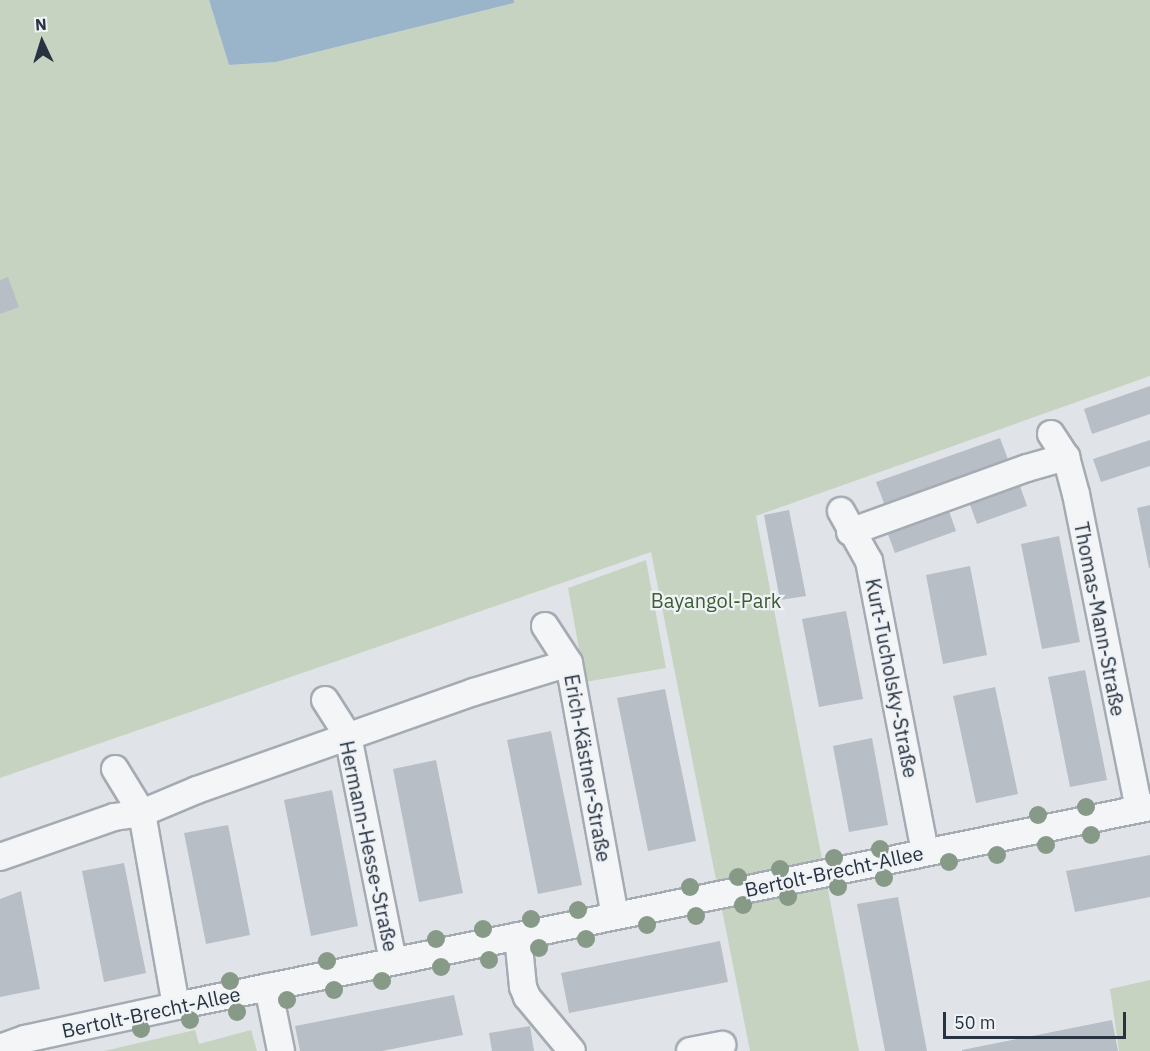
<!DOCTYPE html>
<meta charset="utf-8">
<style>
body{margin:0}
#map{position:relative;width:1150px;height:1051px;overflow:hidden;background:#e0e4e9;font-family:"IBM Plex Sans",sans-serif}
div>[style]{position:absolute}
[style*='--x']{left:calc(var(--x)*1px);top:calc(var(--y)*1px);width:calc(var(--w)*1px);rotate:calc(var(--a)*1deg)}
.green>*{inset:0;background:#c7d3c1}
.water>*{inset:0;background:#9ab4c9}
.building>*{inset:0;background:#b7bec6}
.roads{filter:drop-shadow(2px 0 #a5abb3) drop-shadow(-2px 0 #a5abb3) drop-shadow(0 2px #a5abb3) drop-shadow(0 -2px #a5abb3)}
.minor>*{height:26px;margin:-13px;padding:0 13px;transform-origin:13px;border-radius:13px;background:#f3f5f7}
.trees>*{width:18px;height:18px;margin:-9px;border-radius:50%;background:#879987}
span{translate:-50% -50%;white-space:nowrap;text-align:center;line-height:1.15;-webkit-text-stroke:4.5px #eff3f6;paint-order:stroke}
.park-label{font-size:20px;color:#3f5c36}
.street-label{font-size:20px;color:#283341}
.north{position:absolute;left:12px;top:12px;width:60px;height:60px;-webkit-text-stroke:4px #eff3f6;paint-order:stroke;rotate:356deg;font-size:16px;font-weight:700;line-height:24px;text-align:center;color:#283341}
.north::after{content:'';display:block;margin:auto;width:21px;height:27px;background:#283341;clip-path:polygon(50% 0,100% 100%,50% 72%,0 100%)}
.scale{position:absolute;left:943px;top:1012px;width:183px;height:27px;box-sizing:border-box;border:3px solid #283341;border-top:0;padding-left:8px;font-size:18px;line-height:21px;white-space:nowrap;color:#283341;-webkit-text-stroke:4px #eff3f6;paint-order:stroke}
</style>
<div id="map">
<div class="green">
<div style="clip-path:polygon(0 0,209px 0,229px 65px,276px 62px,514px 3px,514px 0,1150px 0,1150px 376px,756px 516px,859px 1051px,750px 1051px,651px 552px,0 778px)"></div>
<div style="clip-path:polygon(646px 560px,666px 668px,585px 682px,568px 588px)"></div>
<div style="clip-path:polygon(1150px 980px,1150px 1051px,1119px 1051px,1110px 989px)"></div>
<div style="clip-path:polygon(195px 1030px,199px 1044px,251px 1030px,257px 1051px,104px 1051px)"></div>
</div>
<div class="water">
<div style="clip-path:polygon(209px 0,514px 0,514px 3px,276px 62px,229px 65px)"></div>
</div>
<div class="building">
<div style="clip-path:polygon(8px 277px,19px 307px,0 314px,0 280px)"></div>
<div style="clip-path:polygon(1150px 386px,1150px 414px,1092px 434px,1084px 409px)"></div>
<div style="clip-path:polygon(1000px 438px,1009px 462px,885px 506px,876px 482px)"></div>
<div style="clip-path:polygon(1150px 440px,1150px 466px,1101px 482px,1093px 459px)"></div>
<div style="clip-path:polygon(1019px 483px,1027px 506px,977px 524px,969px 502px)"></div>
<div style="clip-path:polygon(1150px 505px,1150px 568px,1149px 568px,1137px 508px)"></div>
<div style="clip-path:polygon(948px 508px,956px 531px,895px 553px,886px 529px)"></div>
<div style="clip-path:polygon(789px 510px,806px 596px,780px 600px,764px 515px)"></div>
<div style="clip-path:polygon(1059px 536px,1080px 642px,1042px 649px,1021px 544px)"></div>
<div style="clip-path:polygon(970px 566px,987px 655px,943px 664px,926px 575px)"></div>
<div style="clip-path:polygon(846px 611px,863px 699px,819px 707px,802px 619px)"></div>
<div style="clip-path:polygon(1085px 670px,1107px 780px,1070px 787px,1048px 677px)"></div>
<div style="clip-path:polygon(995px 687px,1018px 794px,976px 803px,953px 696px)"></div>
<div style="clip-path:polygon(665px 689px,696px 841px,648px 851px,617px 698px)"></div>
<div style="clip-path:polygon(551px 731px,582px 885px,538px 894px,507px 740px)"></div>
<div style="clip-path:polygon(872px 738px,888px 825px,849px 832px,833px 746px)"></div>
<div style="clip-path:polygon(436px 760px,463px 893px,419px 902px,393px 769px)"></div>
<div style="clip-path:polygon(332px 790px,358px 926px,311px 936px,284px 800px)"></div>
<div style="clip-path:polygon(228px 825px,250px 935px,206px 944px,184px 833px)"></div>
<div style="clip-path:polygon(1150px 855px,1150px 897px,1075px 912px,1066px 871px)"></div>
<div style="clip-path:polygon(124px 863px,146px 973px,104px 982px,82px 871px)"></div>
<div style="clip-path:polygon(21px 891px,40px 989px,0 997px,0 899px)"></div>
<div style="clip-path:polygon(898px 897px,927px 1051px,885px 1051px,857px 904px)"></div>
<div style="clip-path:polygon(720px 941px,728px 982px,569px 1013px,561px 973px)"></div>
<div style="clip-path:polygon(454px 995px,463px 1035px,382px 1051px,300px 1051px,295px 1026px)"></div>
<div style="clip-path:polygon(1112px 1020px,1118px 1051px,962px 1051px,962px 1050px)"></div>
<div style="clip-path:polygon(530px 1026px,534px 1051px,492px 1051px,489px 1033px)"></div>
</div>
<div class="roads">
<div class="minor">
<div style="--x:1051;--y:434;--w:27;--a:57"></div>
<div style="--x:1066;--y:457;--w:38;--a:75"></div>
<div style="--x:1076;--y:494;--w:321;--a:78.7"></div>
<div style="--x:841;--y:511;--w:57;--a:60.8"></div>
<div style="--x:869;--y:561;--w:296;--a:79.1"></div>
<div style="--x:850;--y:532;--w:188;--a:-19.9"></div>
<div style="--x:1027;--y:468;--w:41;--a:-15.8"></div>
<div style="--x:545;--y:626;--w:44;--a:57"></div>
<div style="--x:569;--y:663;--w:257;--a:79.7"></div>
<div style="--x:325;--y:700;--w:43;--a:57.4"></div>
<div style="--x:348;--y:736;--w:229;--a:78.7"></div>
<div style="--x:115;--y:769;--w:52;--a:58.5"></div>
<div style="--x:142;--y:813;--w:196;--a:80"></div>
<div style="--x:0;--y:857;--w:121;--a:-19.3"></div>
<div style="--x:114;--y:817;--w:28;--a:-8"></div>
<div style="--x:142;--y:813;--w:60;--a:-22.7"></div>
<div style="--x:197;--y:790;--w:294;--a:-19.5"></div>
<div style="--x:474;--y:692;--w:99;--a:-17"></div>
<div style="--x:518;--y:936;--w:51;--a:84.4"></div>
<div style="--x:523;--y:987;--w:11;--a:68"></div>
<div style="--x:527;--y:997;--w:70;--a:50.2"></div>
<div style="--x:268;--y:987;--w:65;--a:78.5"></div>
<div style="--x:0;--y:1048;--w:27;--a:-20"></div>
<div style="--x:25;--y:1039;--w:155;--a:-12.3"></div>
<div style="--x:176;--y:1006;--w:994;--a:-11.55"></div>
<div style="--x:690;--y:1051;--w:33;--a:-11"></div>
</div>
</div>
<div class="trees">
<div style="left:1086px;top:807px"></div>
<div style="left:1038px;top:815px"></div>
<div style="left:1091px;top:835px"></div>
<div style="left:1046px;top:845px"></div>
<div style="left:880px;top:849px"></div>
<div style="left:997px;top:855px"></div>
<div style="left:834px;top:858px"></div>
<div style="left:949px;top:862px"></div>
<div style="left:780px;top:869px"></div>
<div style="left:738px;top:877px"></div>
<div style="left:884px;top:878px"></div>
<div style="left:690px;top:887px"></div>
<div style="left:838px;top:887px"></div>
<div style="left:788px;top:897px"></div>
<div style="left:743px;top:905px"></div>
<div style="left:578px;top:910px"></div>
<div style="left:696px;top:916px"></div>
<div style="left:531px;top:919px"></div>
<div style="left:647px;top:925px"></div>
<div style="left:483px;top:929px"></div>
<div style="left:436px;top:939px"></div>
<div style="left:586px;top:939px"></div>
<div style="left:539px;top:948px"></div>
<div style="left:489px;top:960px"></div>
<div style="left:327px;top:961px"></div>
<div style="left:441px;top:967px"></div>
<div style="left:230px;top:981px"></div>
<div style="left:382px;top:981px"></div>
<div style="left:334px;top:990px"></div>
<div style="left:287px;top:1000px"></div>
<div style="left:237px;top:1012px"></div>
<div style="left:190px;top:1020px"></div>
<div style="left:141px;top:1029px"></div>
</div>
<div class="park-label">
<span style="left:716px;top:600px">Bayangol-Park</span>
</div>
<div class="street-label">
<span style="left:1100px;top:619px;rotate:79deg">Thomas-Mann-Straße</span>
<span style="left:892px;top:678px;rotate:79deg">Kurt-Tucholsky-Straße</span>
<span style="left:588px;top:768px;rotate:80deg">Erich-Kästner-Straße</span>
<span style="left:369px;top:846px;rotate:78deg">Hermann-Hesse-Straße</span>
<span style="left:834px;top:871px;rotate:-12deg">Bertolt-Brecht-Allee</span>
<span style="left:151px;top:1012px;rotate:-12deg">Bertolt-Brecht-Allee</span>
</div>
<div class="north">N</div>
<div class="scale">50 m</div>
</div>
